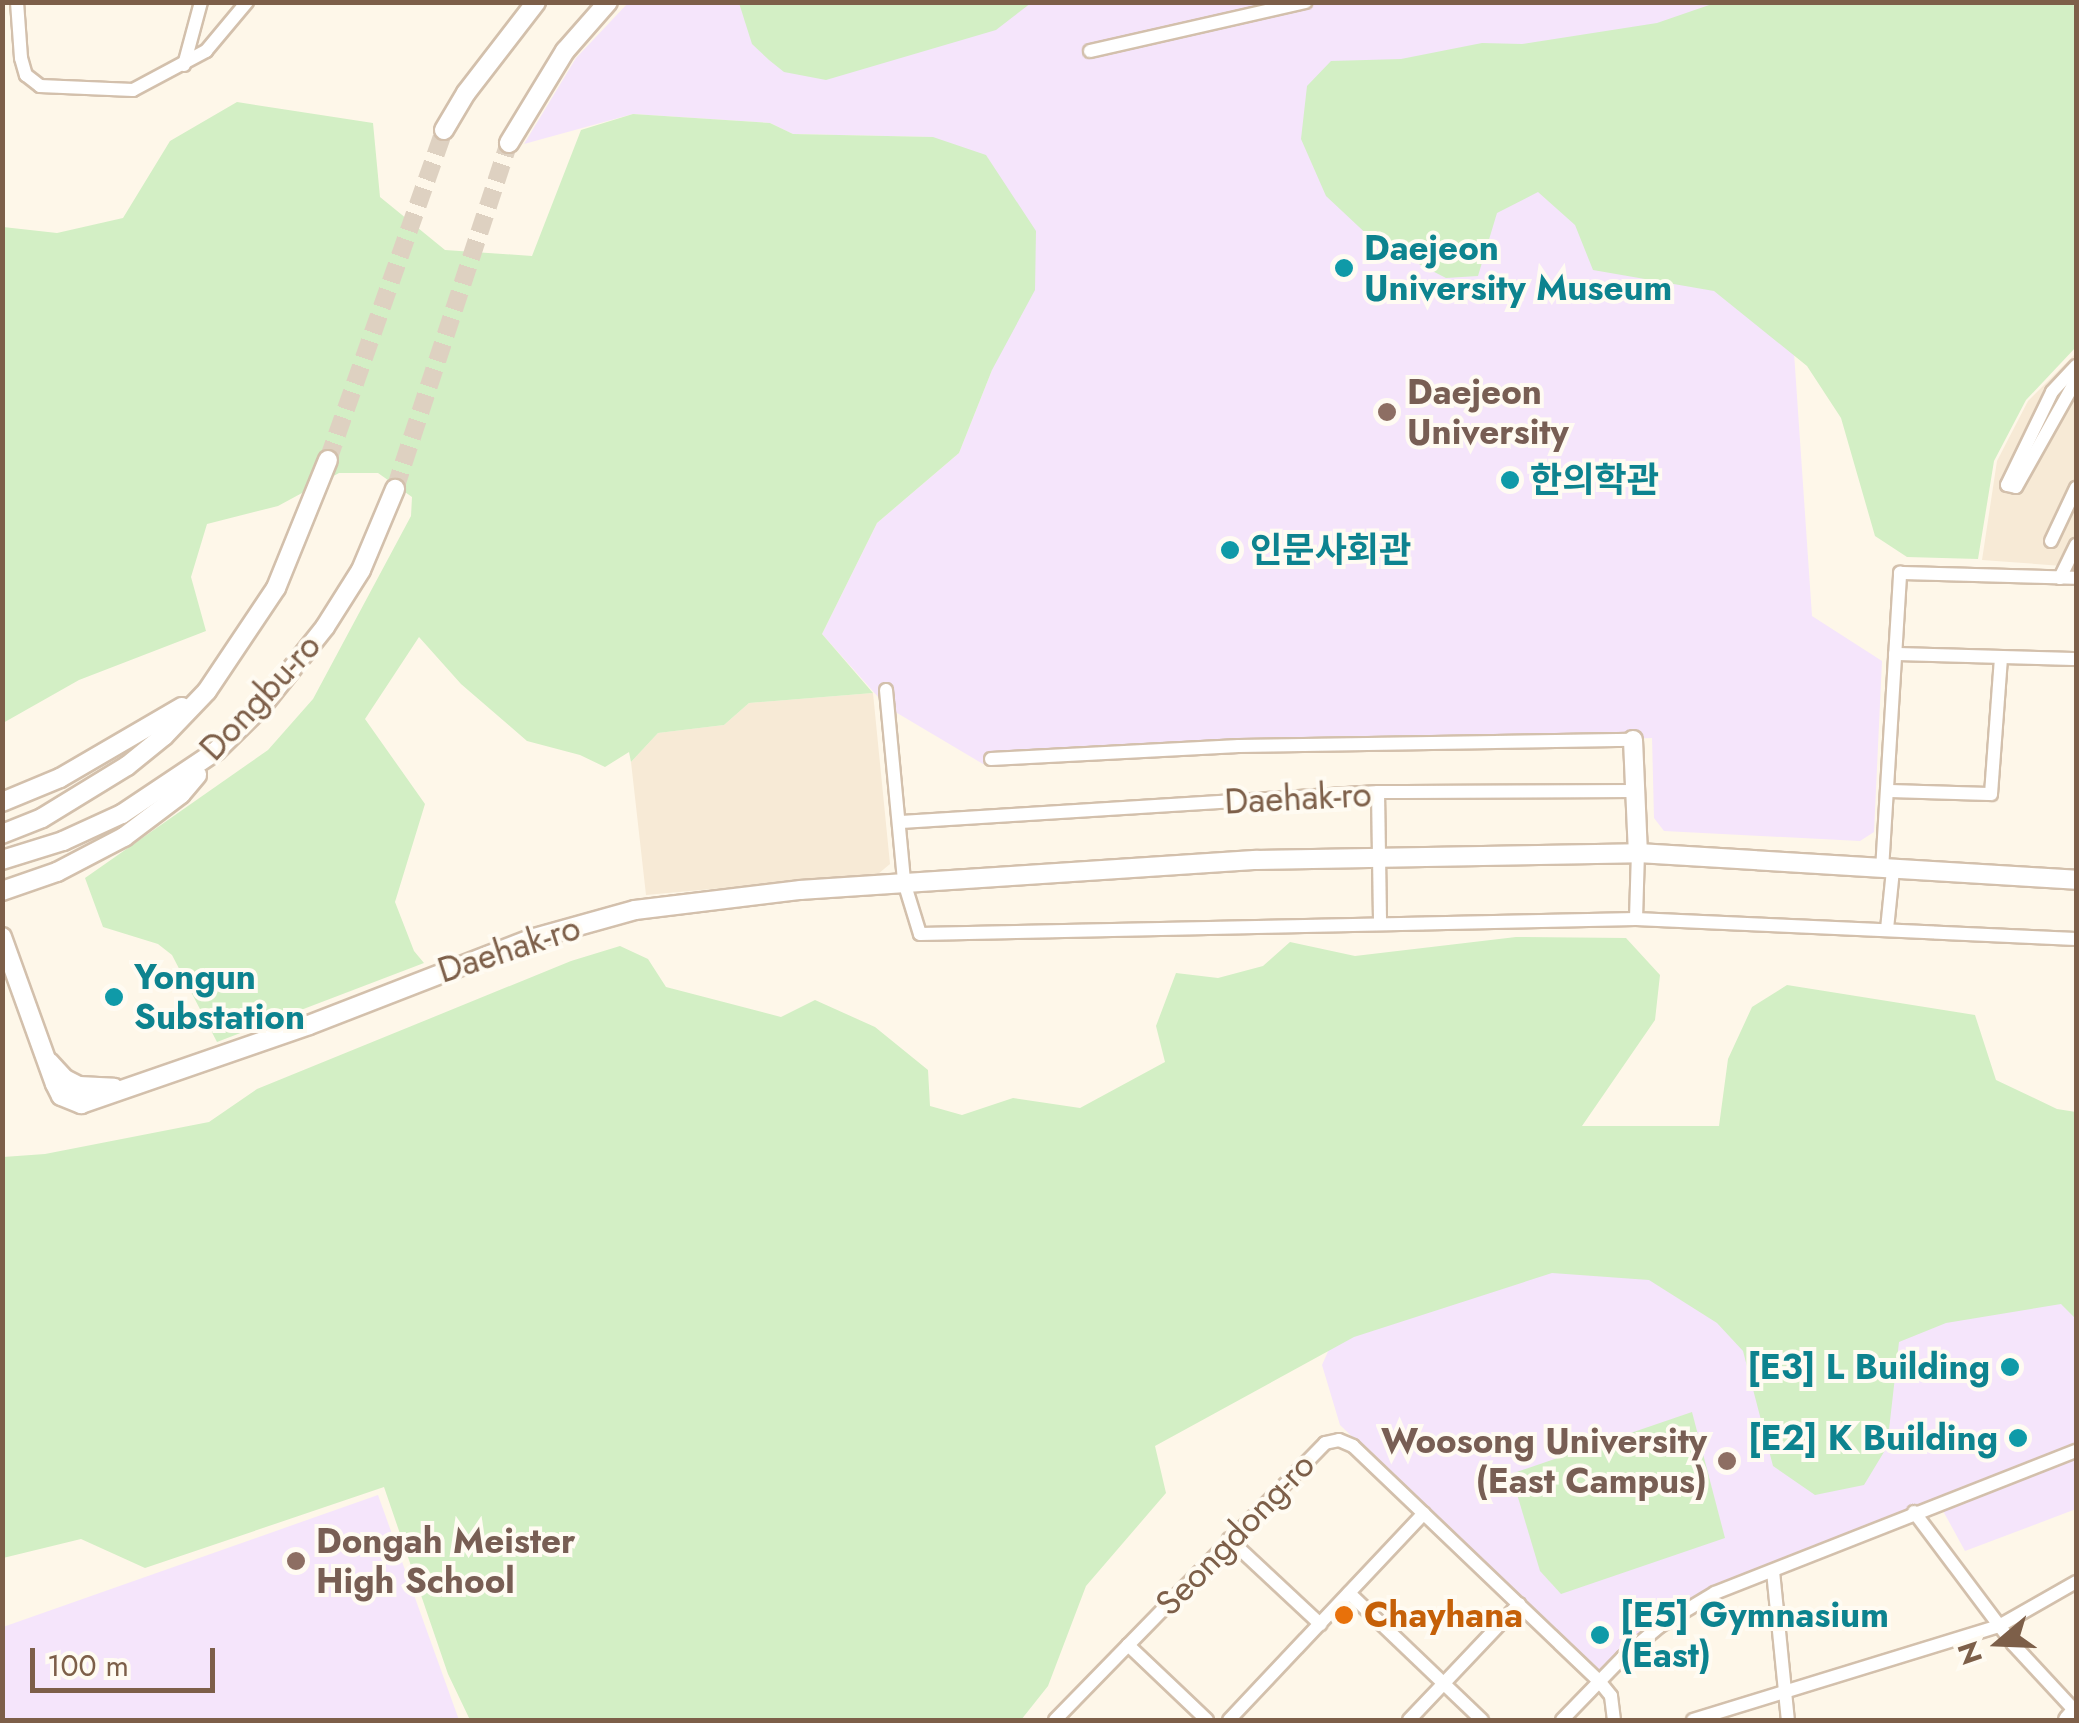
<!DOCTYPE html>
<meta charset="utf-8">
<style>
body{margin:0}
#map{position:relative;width:2079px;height:1723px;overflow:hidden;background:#fef7e9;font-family:Jost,"Noto Sans KR",sans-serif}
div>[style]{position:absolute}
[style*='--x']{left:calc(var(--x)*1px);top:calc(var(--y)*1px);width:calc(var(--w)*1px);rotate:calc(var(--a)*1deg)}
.residential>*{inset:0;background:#f7ead6}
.education>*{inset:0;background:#f5e5fb}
.green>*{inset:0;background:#d3efc5}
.secondary-tunnel>*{height:18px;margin-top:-9px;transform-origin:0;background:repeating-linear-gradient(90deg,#ded1c1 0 18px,transparent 0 27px)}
.roads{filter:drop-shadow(2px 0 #d3c0ac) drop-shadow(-2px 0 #d3c0ac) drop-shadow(0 2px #d3c0ac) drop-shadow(0 -2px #d3c0ac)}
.street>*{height:12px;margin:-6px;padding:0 6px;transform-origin:6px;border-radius:6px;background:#fff}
.secondary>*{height:18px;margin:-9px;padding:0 9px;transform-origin:9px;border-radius:9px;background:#fff}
.dots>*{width:28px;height:28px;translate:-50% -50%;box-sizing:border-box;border:5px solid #fffbf2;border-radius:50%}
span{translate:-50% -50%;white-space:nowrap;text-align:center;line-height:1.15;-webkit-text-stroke:8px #fffbf2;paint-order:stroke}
.culture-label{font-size:35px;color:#0d838f;font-weight:700}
.left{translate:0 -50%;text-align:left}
.right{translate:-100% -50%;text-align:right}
.education-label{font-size:35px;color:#785e54;font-weight:700}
.street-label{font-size:35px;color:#7d5f49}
.food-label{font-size:35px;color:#c56008;font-weight:700}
.frame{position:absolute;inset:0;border:5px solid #7d5f49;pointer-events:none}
.north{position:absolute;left:1949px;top:1593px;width:100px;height:100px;-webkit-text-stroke:8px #fffbf2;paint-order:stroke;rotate:251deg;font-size:28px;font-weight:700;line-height:40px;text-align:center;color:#7d5f49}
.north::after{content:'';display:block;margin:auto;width:35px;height:45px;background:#7d5f49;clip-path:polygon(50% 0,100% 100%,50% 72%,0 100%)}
.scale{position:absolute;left:30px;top:1648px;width:185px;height:45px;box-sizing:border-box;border:5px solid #7d5f49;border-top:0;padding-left:12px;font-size:30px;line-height:35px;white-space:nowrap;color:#7d5f49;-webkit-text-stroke:8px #fffbf2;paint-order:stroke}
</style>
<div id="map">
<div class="residential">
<div style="clip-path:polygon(2076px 353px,2076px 567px,1982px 560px,1997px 461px,2028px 401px)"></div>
<div style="clip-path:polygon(873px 693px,890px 864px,878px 874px,646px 895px,631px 762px,658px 733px,724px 725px,749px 703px)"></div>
</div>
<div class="education">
<div style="clip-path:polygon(628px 3px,1894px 3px,1779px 133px,1812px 616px,1882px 661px,1874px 832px,1860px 841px,1664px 831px,1654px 818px,1652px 738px,983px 764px,887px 707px,822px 634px,877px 523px,959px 453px,992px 370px,933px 137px,793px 134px,770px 123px,633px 114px,524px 144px,576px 58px)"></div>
<div style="clip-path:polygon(1540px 1266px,2076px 1303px,2076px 1509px,1965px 1551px,1936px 1498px,1713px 1587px,1598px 1674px,1340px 1425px,1322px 1365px,1338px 1329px)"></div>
<div style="clip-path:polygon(378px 1495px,459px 1720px,3px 1720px,3px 1627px)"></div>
</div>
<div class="green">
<div style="clip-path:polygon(739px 3px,739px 2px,1031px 3px,996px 30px,826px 80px,784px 72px,769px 60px,752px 44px)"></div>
<div style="clip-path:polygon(1715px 3px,2069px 2px,2076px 7px,2076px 347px,2026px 400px,1994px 461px,1978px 559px,1907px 557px,1875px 536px,1841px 418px,1807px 366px,1714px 291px,1593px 270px,1575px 225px,1538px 192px,1497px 213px,1478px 276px,1446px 278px,1374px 241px,1326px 196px,1301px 139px,1307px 86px,1331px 61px,1401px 59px,1482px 43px,1522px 44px,1657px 23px)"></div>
<div style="clip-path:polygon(237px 102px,373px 123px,380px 197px,445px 250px,532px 256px,581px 130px,633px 114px,770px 123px,793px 134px,933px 137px,986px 155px,1036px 231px,1035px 290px,992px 370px,959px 453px,877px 523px,822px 634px,873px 693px,749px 703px,724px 725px,658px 733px,631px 762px,629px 752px,605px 767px,580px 755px,527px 741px,461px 684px,419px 637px,365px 719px,425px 804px,395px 902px,414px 951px,424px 963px,217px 1042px,172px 955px,158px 944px,103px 927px,85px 878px,268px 750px,313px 699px,411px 516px,412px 497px,378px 473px,339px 473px,278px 506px,207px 524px,191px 577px,206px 631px,79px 680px,3px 723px,3px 227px,57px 233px,123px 218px,170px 141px)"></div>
<div style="clip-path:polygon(1516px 937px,1626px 938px,1660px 975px,1655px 1020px,1582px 1126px,1719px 1126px,1728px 1059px,1752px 1007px,1787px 985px,1975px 1015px,1996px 1080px,2057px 1109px,2076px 1112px,2076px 1319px,2061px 1304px,1946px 1323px,1899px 1342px,1887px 1447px,1864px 1485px,1815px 1495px,1773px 1466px,1743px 1351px,1717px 1323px,1649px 1280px,1552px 1273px,1354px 1337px,1155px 1446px,1166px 1493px,1086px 1586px,1048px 1686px,1021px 1720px,470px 1720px,448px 1674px,384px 1487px,145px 1568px,81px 1539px,3px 1558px,3px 1157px,45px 1154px,209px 1122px,257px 1089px,571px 961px,620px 946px,648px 959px,666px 987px,781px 1017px,815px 1000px,875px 1027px,928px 1070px,930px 1106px,962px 1115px,1013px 1098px,1080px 1108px,1165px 1062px,1156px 1026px,1176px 973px,1218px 978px,1263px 966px,1290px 942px,1355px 956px)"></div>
<div style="clip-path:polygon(1692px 1412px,1725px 1538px,1561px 1594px,1540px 1571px,1511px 1474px)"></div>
</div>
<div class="secondary-tunnel">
<div style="--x:328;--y:460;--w:350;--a:-70.6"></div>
<div style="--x:395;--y:489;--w:364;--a:-71.8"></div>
</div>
<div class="roads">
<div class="street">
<div style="--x:17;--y:2;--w:56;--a:85.9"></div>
<div style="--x:21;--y:58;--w:18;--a:74"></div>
<div style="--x:26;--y:75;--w:18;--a:38"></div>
<div style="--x:40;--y:86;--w:93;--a:2.5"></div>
<div style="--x:133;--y:90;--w:83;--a:-28.1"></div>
<div style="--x:206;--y:51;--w:64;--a:-50.1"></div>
<div style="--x:1090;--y:51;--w:221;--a:-12.8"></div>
<div style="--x:184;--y:65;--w:65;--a:-74.9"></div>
<div style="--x:2076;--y:366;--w:35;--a:133"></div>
<div style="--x:2052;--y:392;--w:103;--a:115.8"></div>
<div style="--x:2007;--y:485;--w:9;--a:13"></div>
<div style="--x:2016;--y:487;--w:123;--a:-60.7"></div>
<div style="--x:2051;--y:541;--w:59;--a:-64.7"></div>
<div style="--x:2060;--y:578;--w:37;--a:-64"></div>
<div style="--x:1895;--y:654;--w:181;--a:1.6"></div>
<div style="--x:886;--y:690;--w:193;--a:84.6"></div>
<div style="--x:904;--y:882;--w:54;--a:72.9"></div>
<div style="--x:920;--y:934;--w:716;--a:-1.2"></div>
<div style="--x:1636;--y:919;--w:440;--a:2.6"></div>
<div style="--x:991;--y:759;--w:248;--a:-3"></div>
<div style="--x:1239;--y:746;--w:394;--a:-0.9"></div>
<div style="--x:1888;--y:791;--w:103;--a:1.7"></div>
<div style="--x:1991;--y:794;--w:136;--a:-85.8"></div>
<div style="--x:1378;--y:792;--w:131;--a:89.1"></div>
<div style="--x:901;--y:822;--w:478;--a:-3.6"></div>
<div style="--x:1378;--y:792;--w:257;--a:-0.2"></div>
<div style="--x:1882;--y:870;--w:298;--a:-86.5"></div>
<div style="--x:1900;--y:573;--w:176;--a:1.6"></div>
<div style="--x:1636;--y:919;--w:66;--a:-88.3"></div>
<div style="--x:1887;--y:929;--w:59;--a:-84.2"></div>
<div style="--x:1914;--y:1512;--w:165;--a:53.1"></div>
<div style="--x:2013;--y:1644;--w:93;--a:47.2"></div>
<div style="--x:1229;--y:1539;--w:125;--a:43"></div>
<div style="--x:1773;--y:1571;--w:150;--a:84.3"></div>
<div style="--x:1349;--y:1593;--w:184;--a:43.7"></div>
<div style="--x:1128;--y:1645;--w:109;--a:43.5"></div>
<div style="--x:1055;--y:1720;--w:387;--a:-45.7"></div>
<div style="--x:1325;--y:1443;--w:14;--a:-12"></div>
<div style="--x:1339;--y:1440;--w:15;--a:23"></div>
<div style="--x:1353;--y:1446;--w:340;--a:43.7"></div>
<div style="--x:1599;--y:1681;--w:19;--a:51"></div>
<div style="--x:1611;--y:1696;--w:24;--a:83"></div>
<div style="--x:1229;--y:1720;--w:284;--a:-46.7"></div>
<div style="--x:1409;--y:1720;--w:160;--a:-46.5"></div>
<div style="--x:1562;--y:1720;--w:88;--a:-45.9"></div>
<div style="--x:1623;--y:1657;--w:48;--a:-40"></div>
<div style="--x:1660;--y:1626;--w:64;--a:-31"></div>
<div style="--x:1715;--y:1593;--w:388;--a:-21.5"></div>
<div style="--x:1693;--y:1720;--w:320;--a:-17.1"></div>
<div style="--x:1999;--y:1626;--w:89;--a:-29.7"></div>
</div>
<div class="secondary">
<div style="--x:444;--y:130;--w:43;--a:-59.3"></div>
<div style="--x:466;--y:93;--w:115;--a:-52.4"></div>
<div style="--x:509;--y:143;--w:108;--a:-58.7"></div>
<div style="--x:565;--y:51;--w:65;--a:-48.7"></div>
<div style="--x:1633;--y:740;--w:113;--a:87.5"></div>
<div style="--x:2;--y:802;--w:63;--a:-22.5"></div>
<div style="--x:60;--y:778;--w:141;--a:-30.2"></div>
<div style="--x:2;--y:834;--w:43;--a:-21.8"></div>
<div style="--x:42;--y:818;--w:100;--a:-31.5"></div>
<div style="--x:127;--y:766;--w:48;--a:-39"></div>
<div style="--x:164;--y:736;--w:62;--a:-46.3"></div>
<div style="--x:207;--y:691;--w:124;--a:-56.2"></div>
<div style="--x:276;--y:588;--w:138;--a:-67.9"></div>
<div style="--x:2;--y:860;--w:64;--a:-17.3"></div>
<div style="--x:63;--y:841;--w:65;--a:-24.6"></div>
<div style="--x:122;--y:814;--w:113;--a:-33.8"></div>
<div style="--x:216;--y:751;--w:66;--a:-44.4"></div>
<div style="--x:263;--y:705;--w:100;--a:-51.5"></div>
<div style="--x:325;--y:627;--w:67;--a:-57.7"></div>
<div style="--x:361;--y:570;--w:88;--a:-67.2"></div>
<div style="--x:2;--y:891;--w:58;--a:-19.1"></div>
<div style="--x:57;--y:872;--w:76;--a:-27.6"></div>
<div style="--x:124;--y:837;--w:71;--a:-37"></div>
<div style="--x:181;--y:794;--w:25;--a:-50"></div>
<div style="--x:2;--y:937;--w:156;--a:70.2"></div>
<div style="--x:55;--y:1084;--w:13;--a:63"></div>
<div style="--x:61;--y:1096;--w:22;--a:22"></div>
<div style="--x:81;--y:1104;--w:241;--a:-19.1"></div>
<div style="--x:309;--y:1025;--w:238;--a:-21.2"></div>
<div style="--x:531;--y:939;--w:108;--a:-15.6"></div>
<div style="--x:635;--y:910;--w:167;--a:-6.9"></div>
<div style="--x:801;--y:890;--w:456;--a:-3.8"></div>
<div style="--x:1256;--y:860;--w:382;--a:-1"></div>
<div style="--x:1638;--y:853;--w:439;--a:3.5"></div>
<div style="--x:49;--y:1062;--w:23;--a:47"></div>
<div style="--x:65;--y:1079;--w:16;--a:27"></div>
<div style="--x:79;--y:1086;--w:35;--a:3"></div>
<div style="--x:2068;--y:1720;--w:12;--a:-48"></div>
</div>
</div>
<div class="dots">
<div style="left:1344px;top:268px;background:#0f9aa8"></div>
<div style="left:1387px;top:412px;background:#8d6e63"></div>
<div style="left:1510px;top:480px;background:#0f9aa8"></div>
<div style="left:1230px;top:550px;background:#0f9aa8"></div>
<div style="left:114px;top:997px;background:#0f9aa8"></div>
<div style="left:2010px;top:1367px;background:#0f9aa8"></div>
<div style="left:2018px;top:1438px;background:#0f9aa8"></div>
<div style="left:1727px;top:1461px;background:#8d6e63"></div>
<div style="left:296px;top:1561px;background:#8d6e63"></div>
<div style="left:1344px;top:1615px;background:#e8710a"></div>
<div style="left:1600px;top:1635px;background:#0f9aa8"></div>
</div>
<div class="culture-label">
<span class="left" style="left:1364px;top:268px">Daejeon<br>University Museum</span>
<span class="left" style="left:1530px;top:480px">한의학관</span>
<span class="left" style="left:1250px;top:550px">인문사회관</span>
<span class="left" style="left:134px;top:997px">Yongun<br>Substation</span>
<span class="right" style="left:1990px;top:1367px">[E3] L Building</span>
<span class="right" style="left:1998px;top:1438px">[E2] K Building</span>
<span class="left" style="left:1620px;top:1635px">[E5] Gymnasium<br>(East)</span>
</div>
<div class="education-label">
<span class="left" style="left:1407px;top:412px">Daejeon<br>University</span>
<span class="right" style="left:1707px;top:1461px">Woosong University<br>(East Campus)</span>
<span class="left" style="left:316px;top:1561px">Dongah Meister<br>High School</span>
</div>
<div class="street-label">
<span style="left:260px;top:697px;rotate:-47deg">Dongbu-ro</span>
<span style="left:1298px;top:798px;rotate:-3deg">Daehak-ro</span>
<span style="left:509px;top:949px;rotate:-18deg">Daehak-ro</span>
<span style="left:1235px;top:1534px;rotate:-46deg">Seongdong-ro</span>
</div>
<div class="food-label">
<span class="left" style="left:1364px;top:1615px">Chayhana</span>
</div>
<div class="frame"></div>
<div class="north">N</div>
<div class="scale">100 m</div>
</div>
